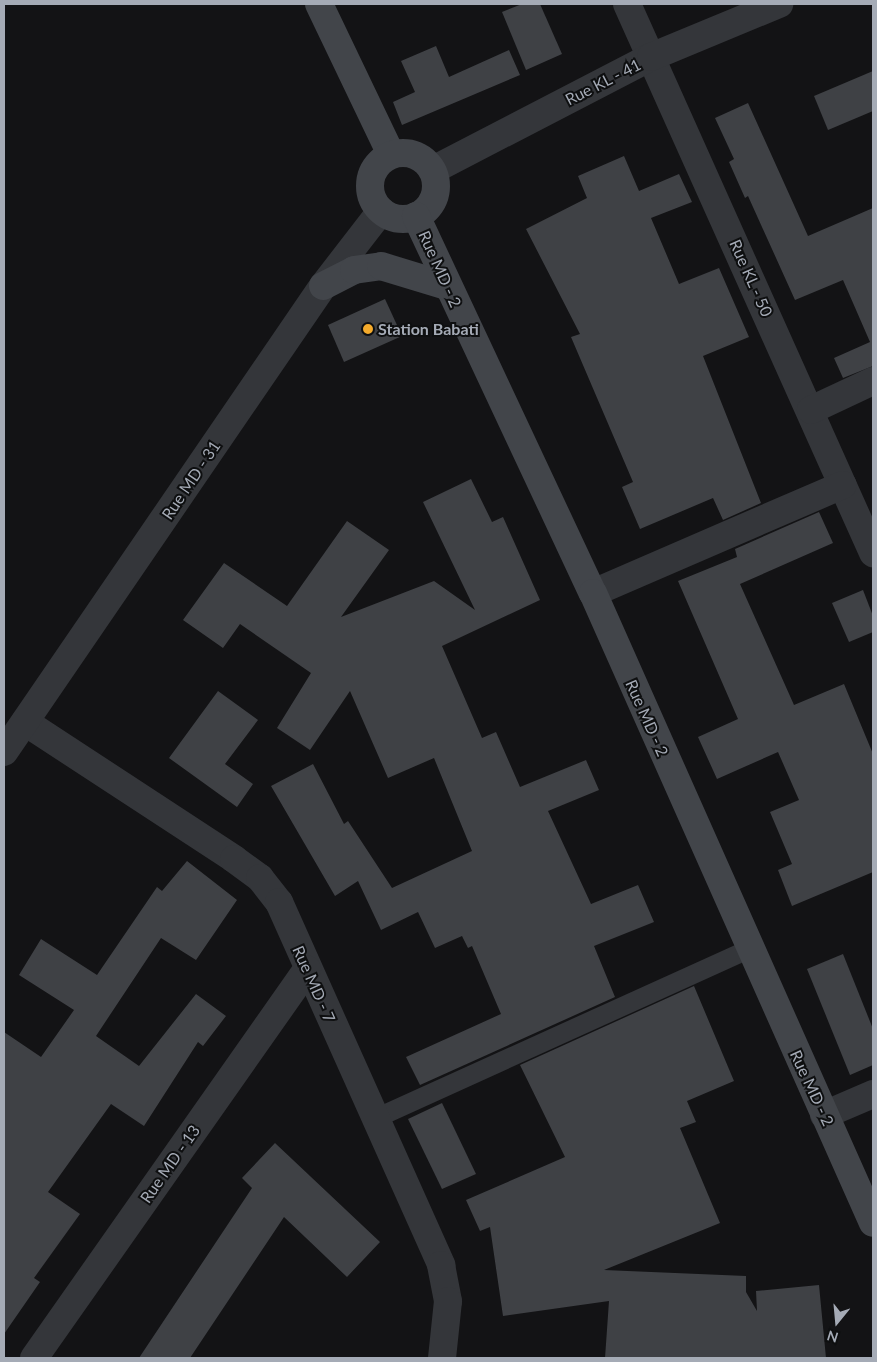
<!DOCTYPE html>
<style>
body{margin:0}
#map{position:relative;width:877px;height:1362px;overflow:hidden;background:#131315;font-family:Lato,sans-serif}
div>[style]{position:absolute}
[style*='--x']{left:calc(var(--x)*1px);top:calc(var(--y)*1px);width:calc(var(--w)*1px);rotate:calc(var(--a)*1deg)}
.building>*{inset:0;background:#3f4145}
.lane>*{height:19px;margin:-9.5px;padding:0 9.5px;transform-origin:9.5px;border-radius:9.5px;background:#34363a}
.street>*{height:28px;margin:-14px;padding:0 14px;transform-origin:14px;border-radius:14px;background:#34363a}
.secondary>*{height:28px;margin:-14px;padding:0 14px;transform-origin:14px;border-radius:14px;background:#42454a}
.secondary>.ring{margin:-14px;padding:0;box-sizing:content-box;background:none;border:28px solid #42454a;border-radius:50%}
.dots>*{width:14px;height:14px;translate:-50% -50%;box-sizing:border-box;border:2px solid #0e0f10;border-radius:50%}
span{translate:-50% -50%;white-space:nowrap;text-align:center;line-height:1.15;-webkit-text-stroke:4px #0e0f10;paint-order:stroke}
.street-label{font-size:16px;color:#a5abb6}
.poi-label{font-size:16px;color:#a5abb6;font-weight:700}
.left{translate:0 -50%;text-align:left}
.frame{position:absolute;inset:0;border:5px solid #a5abb6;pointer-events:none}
.north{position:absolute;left:812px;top:1297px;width:50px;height:50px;-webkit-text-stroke:4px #0e0f10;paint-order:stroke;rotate:197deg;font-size:14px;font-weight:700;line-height:20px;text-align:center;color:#a5abb6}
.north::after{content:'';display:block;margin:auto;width:18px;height:22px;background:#a5abb6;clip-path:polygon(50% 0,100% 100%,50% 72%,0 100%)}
</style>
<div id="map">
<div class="building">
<div style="clip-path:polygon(522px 4px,540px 4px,562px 54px,526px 70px,502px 12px)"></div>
<div style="clip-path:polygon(436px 46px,449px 77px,509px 50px,520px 75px,402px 125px,393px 102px,415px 92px,401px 61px)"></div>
<div style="clip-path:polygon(873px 71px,873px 111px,828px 130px,814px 96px)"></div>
<div style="clip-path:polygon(748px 103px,808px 236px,873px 208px,873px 366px,843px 378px,834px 358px,870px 342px,843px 280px,795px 300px,748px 196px,745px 198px,729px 162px,734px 159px,715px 118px)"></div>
<div style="clip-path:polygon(624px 156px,639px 191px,679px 174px,692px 202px,651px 218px,679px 284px,719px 268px,749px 337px,703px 356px,761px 503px,723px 520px,713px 498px,640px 529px,622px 487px,633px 482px,571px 337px,580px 334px,526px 229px,587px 198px,578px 176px)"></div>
<div style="clip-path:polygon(385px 299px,402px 336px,344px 362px,328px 325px)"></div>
<div style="clip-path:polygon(471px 479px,492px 522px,503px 517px,540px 600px,442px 646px,482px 738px,496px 732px,520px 787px,586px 760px,599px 790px,548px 811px,591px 904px,638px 885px,654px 922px,594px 946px,615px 997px,420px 1085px,406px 1057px,501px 1014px,472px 946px,468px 948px,462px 936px,435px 948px,418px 912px,381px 930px,358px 881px,335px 896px,271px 786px,313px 764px,344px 824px,348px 821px,392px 888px,472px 851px,434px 758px,388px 778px,350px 691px,310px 750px,277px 728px,311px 673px,240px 624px,223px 648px,183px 620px,224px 563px,287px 606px,347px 521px,389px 550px,341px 617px,434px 581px,475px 610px,423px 502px)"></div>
<div style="clip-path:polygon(819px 512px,833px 543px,740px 584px,794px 705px,844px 684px,873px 754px,873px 872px,792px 906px,778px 870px,792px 864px,770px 812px,799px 800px,778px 752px,717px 779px,698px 737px,738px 719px,678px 581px,737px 557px,735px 549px)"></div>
<div style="clip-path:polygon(863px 590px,873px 616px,873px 632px,849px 642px,832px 603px)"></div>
<div style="clip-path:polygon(218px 691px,258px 720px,225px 764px,253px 784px,237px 807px,169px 758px)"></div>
<div style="clip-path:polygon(187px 861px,237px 900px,196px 960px,161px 938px,96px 1036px,139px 1066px,196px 994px,226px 1016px,203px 1046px,198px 1042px,144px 1126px,111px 1104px,48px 1192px,80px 1214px,34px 1278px,40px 1282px,4px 1334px,4px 1032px,41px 1057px,74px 1010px,19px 975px,41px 939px,97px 975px,157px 887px,162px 891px)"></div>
<div style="clip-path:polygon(843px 954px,873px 1029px,873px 1065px,850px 1075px,807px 969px)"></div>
<div style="clip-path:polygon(694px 986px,734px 1081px,687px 1101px,696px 1122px,680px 1128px,720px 1223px,604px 1270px,746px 1276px,746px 1292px,757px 1311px,756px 1291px,819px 1285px,826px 1358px,605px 1358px,609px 1301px,503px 1316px,490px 1227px,480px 1231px,466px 1200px,565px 1157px,520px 1065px)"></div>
<div style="clip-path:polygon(442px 1103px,476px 1174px,442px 1189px,408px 1119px)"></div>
<div style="clip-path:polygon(275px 1143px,380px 1242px,347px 1277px,284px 1217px,190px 1358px,139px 1358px,252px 1188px,242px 1178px)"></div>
</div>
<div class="lane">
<div style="--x:375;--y:1118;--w:409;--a:-24.4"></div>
</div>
<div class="street">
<div style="--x:627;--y:4;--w:602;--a:65.86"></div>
<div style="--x:433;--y:170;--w:246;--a:-27.4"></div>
<div style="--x:651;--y:57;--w:139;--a:-22.5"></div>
<div style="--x:811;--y:410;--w:68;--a:-25.1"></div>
<div style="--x:593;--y:593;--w:272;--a:-23.4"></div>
<div style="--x:25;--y:722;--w:250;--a:33.2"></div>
<div style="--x:234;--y:859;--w:32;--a:36"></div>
<div style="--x:260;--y:878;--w:31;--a:52"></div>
<div style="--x:279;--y:902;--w:398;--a:65.9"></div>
<div style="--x:441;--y:1265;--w:37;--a:79"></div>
<div style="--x:448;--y:1301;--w:57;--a:96"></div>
<div style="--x:4;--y:752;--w:565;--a:-55.61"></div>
<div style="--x:323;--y:286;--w:95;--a:-52.3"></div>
<div style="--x:824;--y:1115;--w:53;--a:-23.2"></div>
<div style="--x:34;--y:1358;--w:475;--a:-54.9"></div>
</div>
<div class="secondary">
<div style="--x:319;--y:4;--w:166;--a:64.4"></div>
<div class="ring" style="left:370px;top:153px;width:38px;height:38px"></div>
<div style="--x:416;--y:216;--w:416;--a:64.9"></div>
<div style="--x:593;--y:593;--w:689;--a:66.04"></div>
<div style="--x:323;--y:286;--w:35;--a:-27"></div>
<div style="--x:354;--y:270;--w:27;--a:-8"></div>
<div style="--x:381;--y:266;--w:69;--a:16.9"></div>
</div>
<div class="dots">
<div style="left:368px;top:329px;background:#f5ab2c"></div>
</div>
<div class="street-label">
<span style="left:603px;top:82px;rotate:-27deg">Rue KL - 41</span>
<span style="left:440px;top:269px;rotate:66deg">Rue MD - 2</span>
<span style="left:751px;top:278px;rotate:66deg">Rue KL - 50</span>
<span style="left:191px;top:480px;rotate:-56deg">Rue MD - 31</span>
<span style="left:647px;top:718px;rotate:66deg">Rue MD - 2</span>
<span style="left:314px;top:984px;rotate:66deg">Rue MD - 7</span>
<span style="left:812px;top:1088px;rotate:65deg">Rue MD - 2</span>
<span style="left:170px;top:1164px;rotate:-55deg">Rue MD - 13</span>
</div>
<div class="poi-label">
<span class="left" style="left:378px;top:329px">Station Babati</span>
</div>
<div class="frame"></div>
<div class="north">N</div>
</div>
